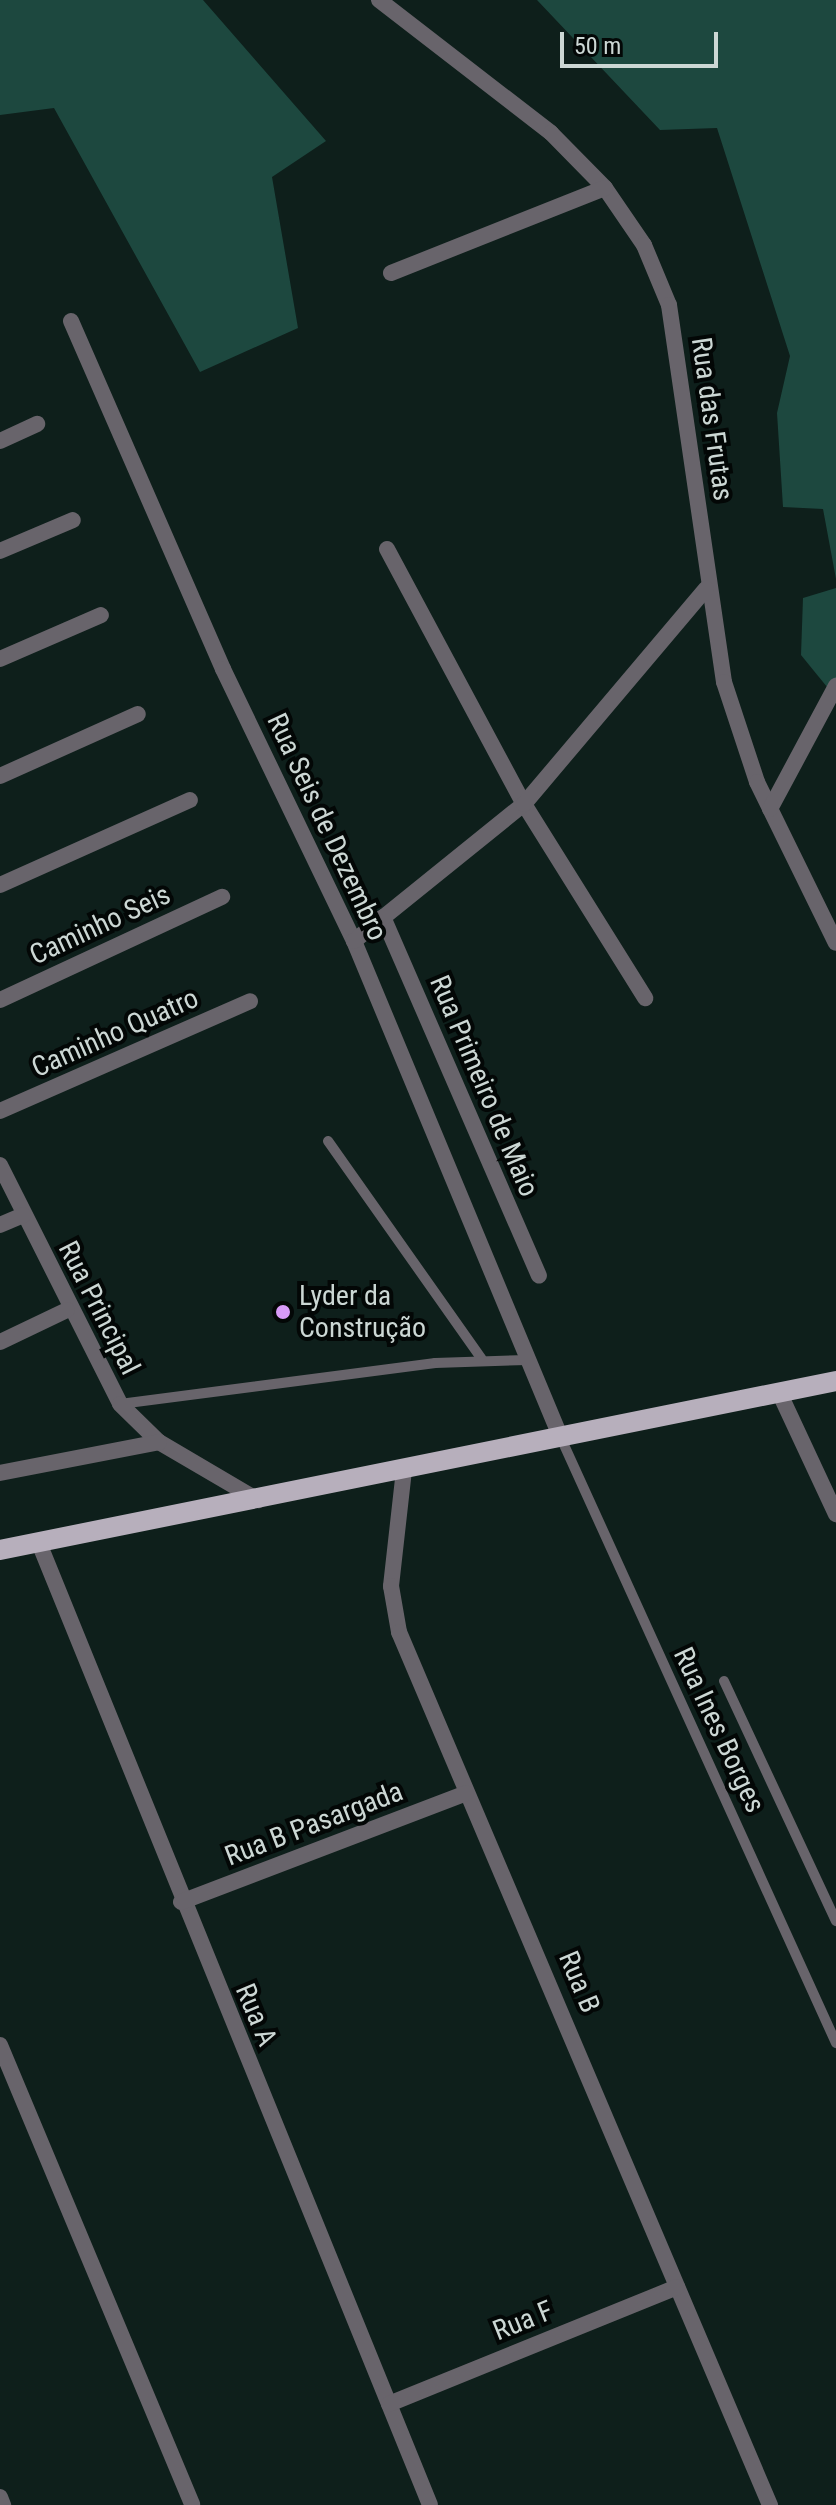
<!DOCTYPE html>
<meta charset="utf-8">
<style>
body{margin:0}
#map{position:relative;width:836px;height:2505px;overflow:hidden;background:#0e1f1b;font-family:"Roboto Condensed",sans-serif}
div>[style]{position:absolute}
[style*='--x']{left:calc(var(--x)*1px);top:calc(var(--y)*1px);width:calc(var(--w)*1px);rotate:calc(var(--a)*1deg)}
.green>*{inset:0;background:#1d483f}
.service>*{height:10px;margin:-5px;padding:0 5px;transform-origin:5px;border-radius:5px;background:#68646b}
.minor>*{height:16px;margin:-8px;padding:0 8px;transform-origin:8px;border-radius:8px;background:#68646b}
.primary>*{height:20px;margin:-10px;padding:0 10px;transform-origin:10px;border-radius:10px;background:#b7afbc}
.dots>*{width:22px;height:22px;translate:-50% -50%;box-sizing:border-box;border:4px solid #030706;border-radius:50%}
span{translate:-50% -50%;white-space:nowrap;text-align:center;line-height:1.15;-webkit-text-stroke:8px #030706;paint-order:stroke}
.street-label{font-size:28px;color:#ccd7d4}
.poi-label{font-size:28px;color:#ccd7d4}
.left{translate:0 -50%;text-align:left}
.scale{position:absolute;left:560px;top:32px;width:158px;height:36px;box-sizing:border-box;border:4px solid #ccd7d4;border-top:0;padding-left:10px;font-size:24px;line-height:28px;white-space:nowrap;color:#ccd7d4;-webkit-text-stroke:6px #030706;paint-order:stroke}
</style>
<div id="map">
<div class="green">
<div style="clip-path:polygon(0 0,203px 0,326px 141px,272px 177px,298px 328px,200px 372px,54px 108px,0 115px)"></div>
<div style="clip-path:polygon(537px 0,836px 0,836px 579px,823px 509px,783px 507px,777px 413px,790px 356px,717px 128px,660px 130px)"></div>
<div style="clip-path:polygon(836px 588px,836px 698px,801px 655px,803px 598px)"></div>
</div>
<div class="service">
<div style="--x:328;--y:1141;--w:266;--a:54.8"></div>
<div style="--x:120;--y:1404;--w:318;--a:-7.4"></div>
<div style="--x:435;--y:1363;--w:92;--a:-1.9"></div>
<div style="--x:560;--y:1436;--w:667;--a:65.55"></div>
<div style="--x:724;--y:1681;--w:265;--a:65"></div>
</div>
<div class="minor">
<div style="--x:379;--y:0;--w:217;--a:37.7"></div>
<div style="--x:551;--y:133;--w:77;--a:45.5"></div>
<div style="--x:605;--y:188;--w:69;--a:55.6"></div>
<div style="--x:644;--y:245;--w:65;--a:67.4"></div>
<div style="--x:669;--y:305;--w:381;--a:81.7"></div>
<div style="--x:724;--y:682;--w:105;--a:71.7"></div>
<div style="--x:757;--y:782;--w:179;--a:63.9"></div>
<div style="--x:391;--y:273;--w:230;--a:-21.7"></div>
<div style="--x:71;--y:321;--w:380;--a:66.4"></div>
<div style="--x:223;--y:669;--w:302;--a:64.3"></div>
<div style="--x:354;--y:941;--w:536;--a:67.4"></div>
<div style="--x:0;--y:441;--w:41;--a:-24.7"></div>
<div style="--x:387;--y:549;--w:289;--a:61.8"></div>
<div style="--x:524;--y:804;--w:229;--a:58"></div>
<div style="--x:0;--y:551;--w:79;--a:-23"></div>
<div style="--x:0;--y:659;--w:110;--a:-23.5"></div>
<div style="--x:0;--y:776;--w:151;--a:-24.2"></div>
<div style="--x:770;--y:809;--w:140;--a:-61.8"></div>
<div style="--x:0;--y:885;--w:208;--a:-24.1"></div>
<div style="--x:383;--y:917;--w:391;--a:66.5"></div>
<div style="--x:354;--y:941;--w:218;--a:-38.9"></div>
<div style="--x:524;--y:804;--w:282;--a:-49.8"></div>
<div style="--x:0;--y:1000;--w:245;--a:-24.9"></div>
<div style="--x:0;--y:1111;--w:273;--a:-23.7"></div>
<div style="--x:0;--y:1165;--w:267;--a:63.3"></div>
<div style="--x:120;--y:1404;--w:54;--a:44.3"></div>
<div style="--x:159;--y:1442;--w:115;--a:30.4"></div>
<div style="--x:0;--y:1225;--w:25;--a:-23"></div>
<div style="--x:0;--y:1342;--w:74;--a:-25.5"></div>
<div style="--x:779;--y:1392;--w:135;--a:65"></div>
<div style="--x:404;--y:1470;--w:117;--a:96.4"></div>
<div style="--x:391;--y:1586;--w:47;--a:80.1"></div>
<div style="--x:399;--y:1632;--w:949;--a:66.98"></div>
<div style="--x:0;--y:1473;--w:162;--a:-11"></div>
<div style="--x:39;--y:1543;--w:1038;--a:67.88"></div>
<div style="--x:181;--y:1902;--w:305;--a:-20.9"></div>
<div style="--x:0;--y:2045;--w:498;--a:67.3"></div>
<div style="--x:389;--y:2404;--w:311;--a:-22.1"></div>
<div style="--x:0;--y:2497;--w:9;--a:69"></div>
</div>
<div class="primary">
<div style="--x:0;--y:1550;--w:853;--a:-11.43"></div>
</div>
<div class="dots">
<div style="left:283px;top:1312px;background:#d89bf8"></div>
</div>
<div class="street-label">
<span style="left:712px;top:419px;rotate:82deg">Rua das Frutas</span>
<span style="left:327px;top:827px;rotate:65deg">Rua Seis de Dezembro</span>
<span style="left:100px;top:925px;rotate:-25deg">Caminho Seis</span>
<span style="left:115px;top:1033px;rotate:-24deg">Caminho Quatro</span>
<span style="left:484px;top:1086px;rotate:67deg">Rua Primeiro de Maio</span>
<span style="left:99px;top:1308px;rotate:63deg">Rua Principal</span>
<span style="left:719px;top:1730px;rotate:65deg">Rua Ines Borges</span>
<span style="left:314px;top:1824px;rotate:-21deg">Rua B Pasargada</span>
<span style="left:579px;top:1982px;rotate:67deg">Rua B</span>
<span style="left:256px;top:2015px;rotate:67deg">Rua A</span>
<span style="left:523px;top:2321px;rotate:-22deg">Rua F</span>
</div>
<div class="poi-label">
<span class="left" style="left:299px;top:1312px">Lyder da<br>Construção</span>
</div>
<div class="scale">50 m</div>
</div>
